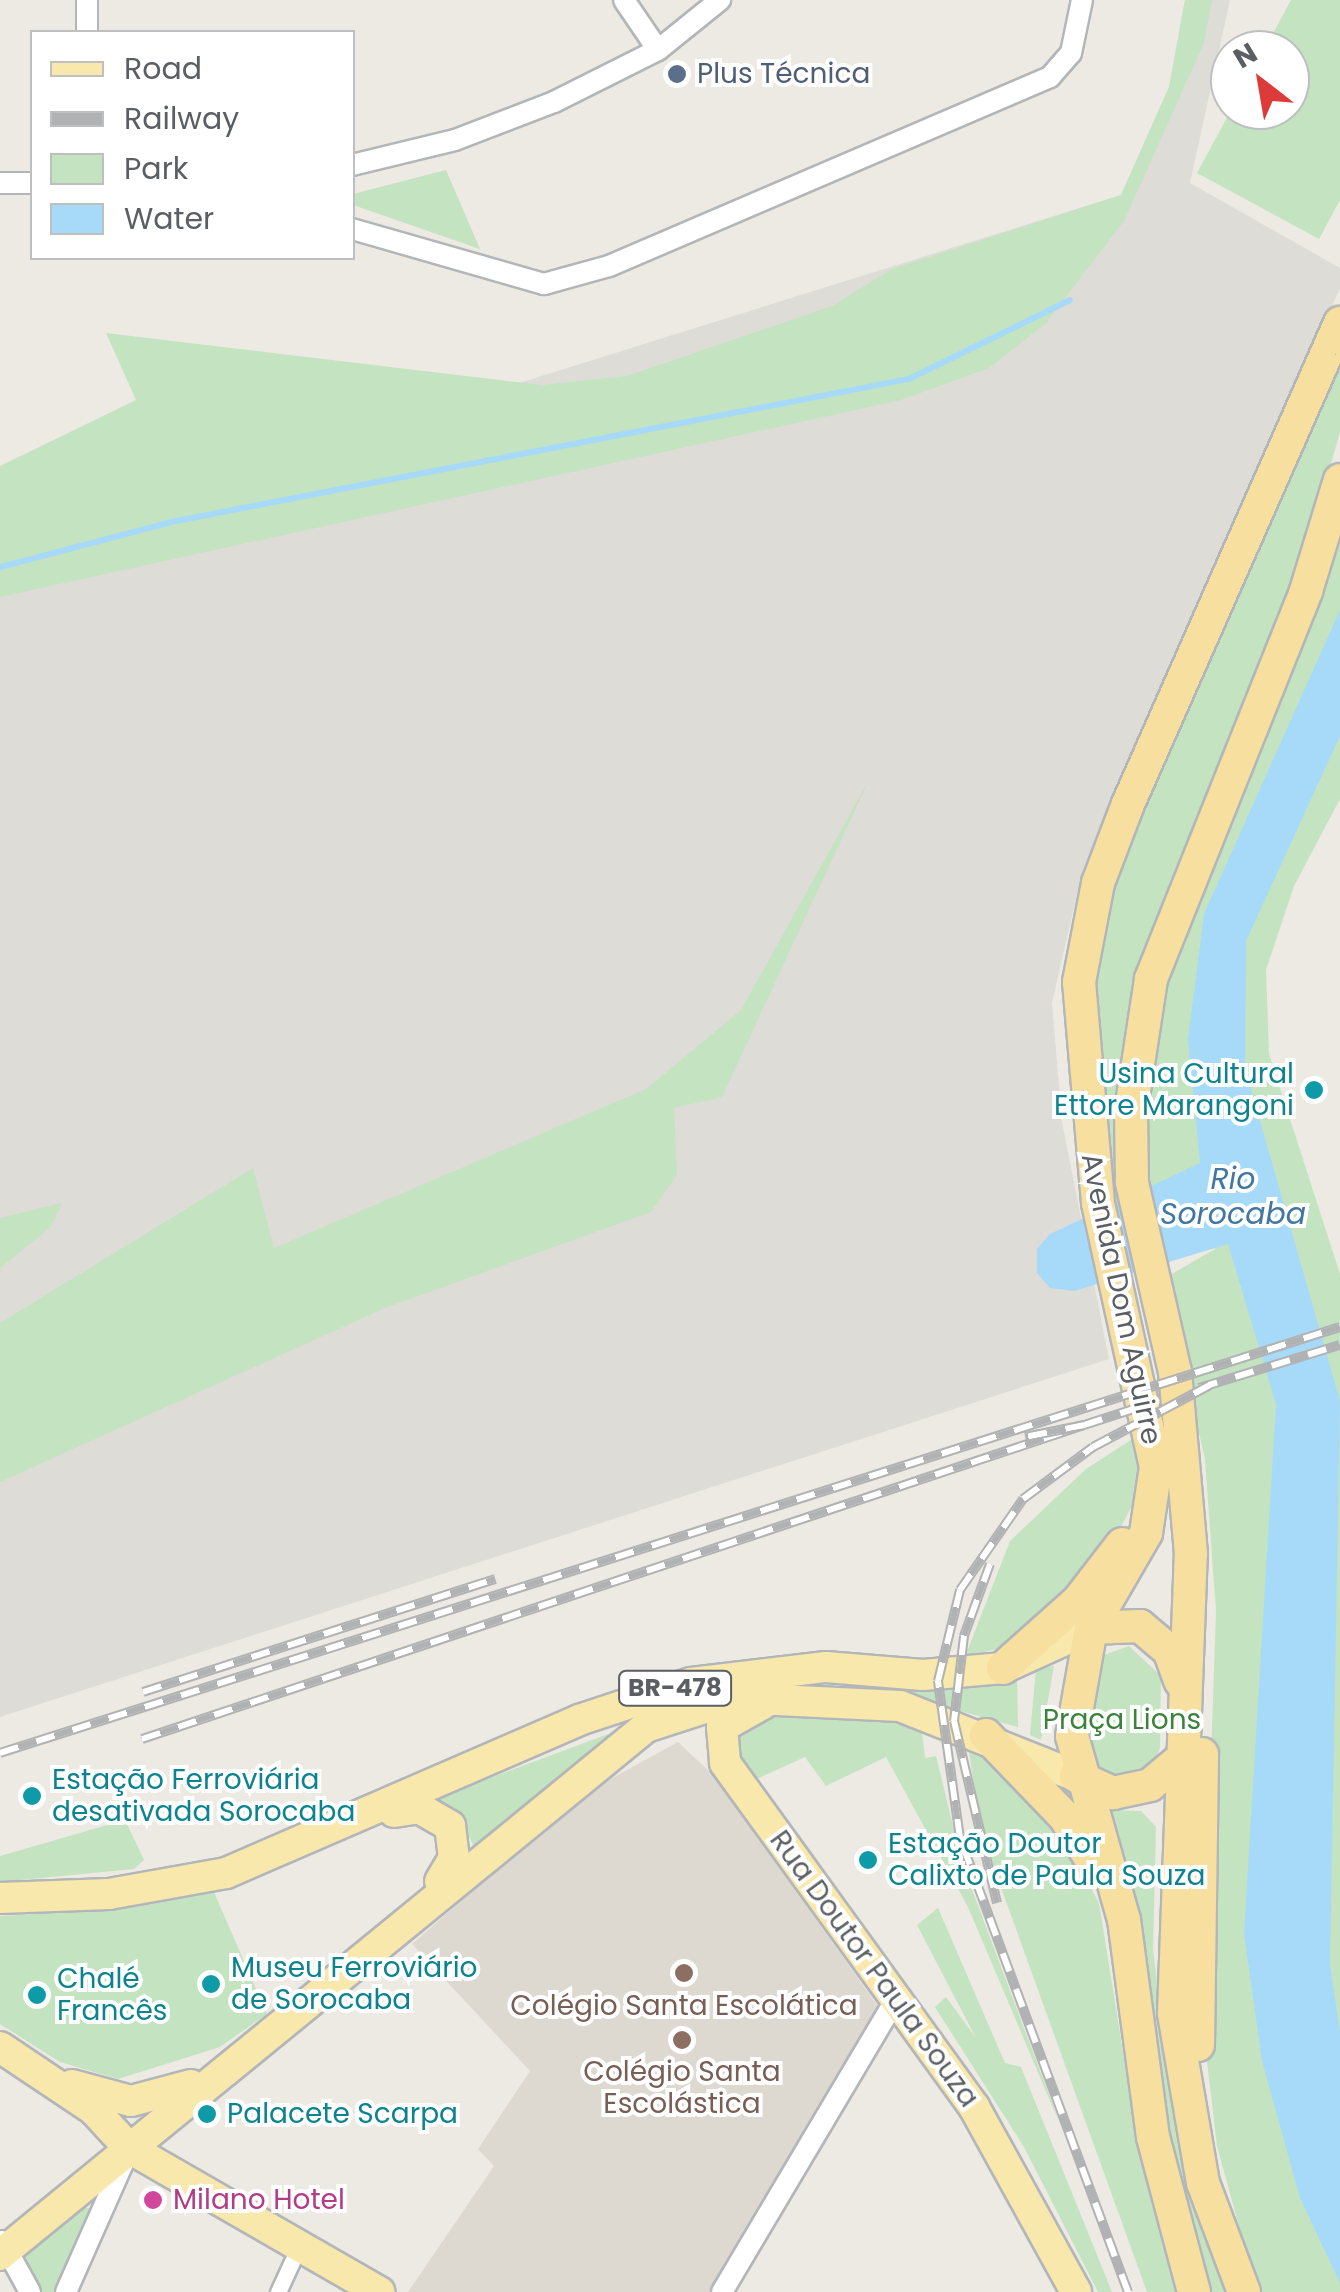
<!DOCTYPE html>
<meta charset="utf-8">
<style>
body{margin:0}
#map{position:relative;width:1340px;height:2292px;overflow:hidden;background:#edeae3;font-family:Poppins,sans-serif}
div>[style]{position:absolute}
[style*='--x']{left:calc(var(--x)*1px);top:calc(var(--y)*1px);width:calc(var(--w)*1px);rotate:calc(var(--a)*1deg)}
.industrial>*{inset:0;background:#dedcd7}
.education>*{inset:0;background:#ddd9d1}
.green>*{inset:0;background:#c3e3c1}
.water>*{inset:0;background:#a7daf9}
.stream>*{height:6px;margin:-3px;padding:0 3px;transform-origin:3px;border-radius:3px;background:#a7daf9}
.roads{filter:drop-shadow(2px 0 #b3b6b9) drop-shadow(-2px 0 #b3b6b9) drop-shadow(0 2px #b3b6b9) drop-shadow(0 -2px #b3b6b9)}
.pedestrian>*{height:15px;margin:-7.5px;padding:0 7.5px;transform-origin:7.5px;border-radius:7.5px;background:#fff}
.minor>*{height:20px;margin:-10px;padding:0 10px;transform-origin:10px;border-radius:10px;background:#fff}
.primary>*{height:30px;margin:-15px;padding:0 15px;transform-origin:15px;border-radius:15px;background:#f9e8ac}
.trunk>*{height:32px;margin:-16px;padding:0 16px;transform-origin:16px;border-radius:16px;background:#f7df9f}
.rail>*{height:10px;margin-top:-5px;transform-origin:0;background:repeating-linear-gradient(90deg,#fff 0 19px,#b1b2b3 0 38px);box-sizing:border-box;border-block:2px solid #b1b2b3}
.dots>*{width:28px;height:28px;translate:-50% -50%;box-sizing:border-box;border:5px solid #fff;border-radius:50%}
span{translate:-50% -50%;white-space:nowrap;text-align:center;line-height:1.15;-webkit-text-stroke:8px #fff;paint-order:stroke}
.shield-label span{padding:2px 8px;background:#fff;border:2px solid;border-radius:8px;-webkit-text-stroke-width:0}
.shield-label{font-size:25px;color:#5b5f63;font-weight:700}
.service-label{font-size:28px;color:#4e5e75}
.left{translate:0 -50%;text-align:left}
.culture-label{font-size:28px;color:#0d838f}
.right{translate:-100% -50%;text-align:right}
.street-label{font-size:28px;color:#5b5f63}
.park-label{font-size:28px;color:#3c823b}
.education-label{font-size:28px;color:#785e54}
.hotel-label{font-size:28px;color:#b23c85}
.water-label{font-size:30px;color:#4277a1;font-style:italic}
.legend{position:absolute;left:30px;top:30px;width:325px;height:230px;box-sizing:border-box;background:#fff;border:2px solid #bdbfc1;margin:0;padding:12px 18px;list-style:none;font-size:30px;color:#5b5f63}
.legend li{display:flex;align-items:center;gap:20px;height:50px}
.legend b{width:50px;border:2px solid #bdbfc1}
.north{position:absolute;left:1210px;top:30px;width:100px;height:100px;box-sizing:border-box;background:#fff;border:2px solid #bdbfc1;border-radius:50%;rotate:329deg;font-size:28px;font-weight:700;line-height:40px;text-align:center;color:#5b5f63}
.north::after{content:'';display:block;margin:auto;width:35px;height:45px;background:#dd3b39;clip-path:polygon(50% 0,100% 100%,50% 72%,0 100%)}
</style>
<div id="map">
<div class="industrial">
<div style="clip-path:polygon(1185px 0,1230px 0,1190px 183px,1340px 268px,1340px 288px,1078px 890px,1052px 1003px,1062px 1122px,1109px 1359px,0 1717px,0 545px,1121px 195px,1169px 87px)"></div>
</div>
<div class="education">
<div style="clip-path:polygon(678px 1742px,711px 1773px,880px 2009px,710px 2292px,408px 2292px,494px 2166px,478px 2149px,530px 2071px,412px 1944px,583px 1794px)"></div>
</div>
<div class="green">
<div style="clip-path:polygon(1185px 0,1212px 0,1204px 43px,1124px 221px,1045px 324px,989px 368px,901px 400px,0 597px,0 466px,136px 400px,106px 333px,542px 385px,627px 376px,832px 306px,892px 269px,1121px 195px,1169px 87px)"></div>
<div style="clip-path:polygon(1291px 0,1340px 0,1340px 200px,1319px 239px,1197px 173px,1231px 110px,1290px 110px,1290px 50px,1264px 50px)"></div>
<div style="clip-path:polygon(446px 170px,480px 249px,353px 205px,353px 194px)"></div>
<div style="clip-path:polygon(1340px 351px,1340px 432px,1296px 587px,1170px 881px,1141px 972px,1125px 1199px,1109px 1206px,1094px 992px,1117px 875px,1141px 799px)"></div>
<div style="clip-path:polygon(1340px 527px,1340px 799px,1294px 886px,1266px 970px,1269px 1054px,1340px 1274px,1340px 2292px,1257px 2292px,1217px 2146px,1202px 2019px,1216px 1611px,1205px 1459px,1163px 1279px,1215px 1249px,1193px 1168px,1144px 1190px,1142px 1140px,1159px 990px)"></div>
<div style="clip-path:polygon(869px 780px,722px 1097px,674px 1108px,677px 1175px,651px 1212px,385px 1308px,0 1482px,0 1323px,253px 1168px,274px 1248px,646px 1089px,741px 1010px)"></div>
<div style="clip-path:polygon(62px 1203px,51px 1227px,0 1268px,0 1218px)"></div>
<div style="clip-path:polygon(1137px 1436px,1139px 1492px,1107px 1554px,1016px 1644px,965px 1657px,1010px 1541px,1086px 1469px)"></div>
<div style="clip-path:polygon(1129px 1646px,1161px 1676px,1160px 1748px,1151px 1770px,1130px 1782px,1105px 1777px,1091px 1758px,1085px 1704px,1104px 1655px)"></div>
<div style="clip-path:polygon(1054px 1666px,1041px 1740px,1030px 1735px,1036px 1669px)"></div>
<div style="clip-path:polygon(1017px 1675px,1018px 1727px,868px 1685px,993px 1684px)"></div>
<div style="clip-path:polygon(780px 1710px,921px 1723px,925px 1758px,936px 1756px,962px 1863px,1062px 2129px,968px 1907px,886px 1757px,826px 1786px,805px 1757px,748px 1783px,734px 1739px,745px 1723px)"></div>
<div style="clip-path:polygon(670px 1711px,475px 1849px,456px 1809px,431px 1800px)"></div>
<div style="clip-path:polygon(966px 1731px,1049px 1810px,1099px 1903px,1126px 2070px,1182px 2292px,1147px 2292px,981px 1832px)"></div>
<div style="clip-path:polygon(1108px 1810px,1141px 1811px,1156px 1827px,1153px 1950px,1169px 2075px,1231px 2292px,1206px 2292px,1168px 2144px,1145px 1952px)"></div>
<div style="clip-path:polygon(125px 1820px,144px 1860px,134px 1869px,0 1882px,0 1856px)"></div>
<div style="clip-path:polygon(213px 1890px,267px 2014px,220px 2047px,118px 2079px,60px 2062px,0 2024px,0 1916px,119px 1909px)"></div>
<div style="clip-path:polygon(938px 1908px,1005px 2063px,1021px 2067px,1112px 2292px,1098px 2292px,1024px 2147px,935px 2007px,946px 1997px,976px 2038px,917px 1925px)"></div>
<div style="clip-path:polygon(85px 2208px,94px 2208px,59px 2292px,40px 2292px,23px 2251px)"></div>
</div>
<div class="water">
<div style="clip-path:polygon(1340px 610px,1340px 736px,1246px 941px,1245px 1068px,1340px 1401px,1330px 1964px,1340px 2032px,1340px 2283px,1300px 2198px,1262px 2061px,1244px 1934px,1276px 1404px,1228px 1244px,1074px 1291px,1050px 1288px,1037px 1273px,1037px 1249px,1050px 1234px,1200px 1163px,1188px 1039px,1204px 914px)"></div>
</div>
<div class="stream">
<div style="--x:0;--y:567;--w:177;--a:-14.7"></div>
<div style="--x:171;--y:522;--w:752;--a:-10.97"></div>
<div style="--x:909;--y:379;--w:179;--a:-26.1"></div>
</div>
<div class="roads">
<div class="pedestrian">
<div style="--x:278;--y:2292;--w:55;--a:-65.3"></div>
</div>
<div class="minor">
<div style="--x:87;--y:0;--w:32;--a:90"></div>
<div style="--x:624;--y:0;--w:60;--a:55.8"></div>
<div style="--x:352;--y:165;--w:106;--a:-13.6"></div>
<div style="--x:455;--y:140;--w:106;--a:-21"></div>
<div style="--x:554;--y:102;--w:116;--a:-26.6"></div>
<div style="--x:658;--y:50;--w:80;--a:-38.9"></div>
<div style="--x:0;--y:183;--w:32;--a:0"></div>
<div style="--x:352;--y:229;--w:200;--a:16"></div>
<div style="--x:544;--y:284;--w:67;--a:-15.5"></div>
<div style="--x:609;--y:266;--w:480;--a:-23.2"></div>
<div style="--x:1050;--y:77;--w:32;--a:-49"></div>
<div style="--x:1071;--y:53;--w:54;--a:-78.3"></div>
<div style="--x:2;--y:2241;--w:58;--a:61.2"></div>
<div style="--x:66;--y:2292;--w:155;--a:-66.1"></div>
<div style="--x:722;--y:2292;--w:344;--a:-59.3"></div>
</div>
<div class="primary">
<div style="--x:763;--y:1704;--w:47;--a:150.7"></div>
<div style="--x:722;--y:1727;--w:36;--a:85"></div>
<div style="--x:725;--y:1763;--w:425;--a:54.1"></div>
<div style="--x:974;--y:2107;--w:211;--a:61.1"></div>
<div style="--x:394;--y:1812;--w:25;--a:-9"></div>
<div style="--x:419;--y:1808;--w:36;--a:30"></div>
<div style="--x:450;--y:1826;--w:32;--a:83"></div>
<div style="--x:454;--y:1858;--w:27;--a:121"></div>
<div style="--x:0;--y:1898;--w:109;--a:-2.1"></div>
<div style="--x:109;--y:1894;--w:119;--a:-10.2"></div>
<div style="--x:226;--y:1873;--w:385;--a:-23.4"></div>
<div style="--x:579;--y:1720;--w:118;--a:-18.3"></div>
<div style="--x:691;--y:1683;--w:136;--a:-6.8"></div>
<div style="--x:826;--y:1667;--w:97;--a:4.7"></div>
<div style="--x:923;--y:1675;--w:80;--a:-5"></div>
<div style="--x:1003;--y:1668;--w:97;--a:-24.4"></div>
<div style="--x:0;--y:2047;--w:113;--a:33.8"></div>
<div style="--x:94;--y:2110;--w:52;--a:47.4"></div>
<div style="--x:129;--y:2148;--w:289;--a:29.9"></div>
<div style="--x:72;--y:2085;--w:61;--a:15.2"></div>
<div style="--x:131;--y:2101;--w:62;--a:-14.9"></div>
<div style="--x:0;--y:2255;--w:834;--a:-39.26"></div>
<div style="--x:646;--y:1727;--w:95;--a:-17.9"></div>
<div style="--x:736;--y:1698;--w:164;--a:2.8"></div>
<div style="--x:900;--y:1706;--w:189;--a:21.7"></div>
</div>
<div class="trunk">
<div style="--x:1091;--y:1628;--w:49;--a:-2.3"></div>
<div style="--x:1140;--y:1626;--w:38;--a:40"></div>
<div style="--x:1169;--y:1650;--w:33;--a:70"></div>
<div style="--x:1003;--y:1668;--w:101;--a:-41.8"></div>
<div style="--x:1078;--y:1601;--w:72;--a:-52.3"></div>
<div style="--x:986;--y:1735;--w:114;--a:46.1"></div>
<div style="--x:1065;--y:1817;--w:46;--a:58.4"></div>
<div style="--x:1076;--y:1776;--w:41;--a:24.7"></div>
<div style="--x:1113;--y:1793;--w:38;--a:-12"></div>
<div style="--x:1150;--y:1785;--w:39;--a:-40"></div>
<div style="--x:1198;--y:2045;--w:291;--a:-89.2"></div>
<div style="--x:1194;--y:2292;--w:160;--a:-104.8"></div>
<div style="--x:1153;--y:2137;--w:219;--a:-97.6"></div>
<div style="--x:1124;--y:1920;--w:191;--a:-105.8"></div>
<div style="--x:1072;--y:1736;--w:110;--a:-80"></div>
<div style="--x:1091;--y:1628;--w:110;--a:-59.9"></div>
<div style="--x:1146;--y:1533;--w:67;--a:-81.4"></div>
<div style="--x:1156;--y:1467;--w:270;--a:-102.4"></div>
<div style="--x:1098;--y:1203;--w:222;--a:-94.9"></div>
<div style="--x:1079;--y:982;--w:101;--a:-79.1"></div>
<div style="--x:1098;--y:883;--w:85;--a:-69.2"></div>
<div style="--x:1128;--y:804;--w:526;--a:-66.21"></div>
<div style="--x:1244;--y:2292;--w:116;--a:-110.6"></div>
<div style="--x:1203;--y:2183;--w:172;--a:-99.7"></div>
<div style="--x:1174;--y:2013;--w:459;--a:-87.9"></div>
<div style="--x:1191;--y:1554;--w:183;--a:-95"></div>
<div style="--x:1175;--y:1372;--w:195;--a:-102.8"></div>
<div style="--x:1132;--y:1182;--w:72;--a:-90.8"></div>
<div style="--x:1131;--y:1110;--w:133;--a:-81.3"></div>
<div style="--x:1151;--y:979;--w:418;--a:-68.2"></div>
<div style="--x:1306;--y:591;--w:116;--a:-73"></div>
</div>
</div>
<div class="rail">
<div style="--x:1199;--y:1388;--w:147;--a:-17"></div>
<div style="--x:1084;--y:1425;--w:65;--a:-17.9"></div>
<div style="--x:990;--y:1564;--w:77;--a:109.9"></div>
<div style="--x:964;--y:1636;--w:86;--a:96.7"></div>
<div style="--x:954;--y:1721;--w:187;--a:76.7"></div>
<div style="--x:143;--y:1692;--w:370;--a:-17.8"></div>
<div style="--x:142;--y:1739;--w:993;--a:-18.43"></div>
<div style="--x:1084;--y:1425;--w:60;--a:168.5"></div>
<div style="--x:0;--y:1753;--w:1406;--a:-17.64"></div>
<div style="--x:1128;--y:2292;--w:484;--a:-110.3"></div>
<div style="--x:960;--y:1838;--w:159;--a:-98"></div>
<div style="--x:938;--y:1681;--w:94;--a:-76.4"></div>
<div style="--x:960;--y:1590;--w:111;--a:-55.3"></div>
<div style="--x:1023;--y:1499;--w:87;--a:-36.6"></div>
<div style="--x:1093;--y:1447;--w:132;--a:-27.9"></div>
</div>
<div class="dots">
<div style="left:677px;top:74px;background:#5c6f8a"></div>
<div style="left:1314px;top:1090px;background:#0f9aa8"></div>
<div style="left:32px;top:1796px;background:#0f9aa8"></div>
<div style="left:868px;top:1860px;background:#0f9aa8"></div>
<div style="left:684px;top:1973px;background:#8d6e63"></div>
<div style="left:211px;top:1984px;background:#0f9aa8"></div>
<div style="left:37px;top:1995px;background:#0f9aa8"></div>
<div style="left:682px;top:2040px;background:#8d6e63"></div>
<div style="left:207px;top:2114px;background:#0f9aa8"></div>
<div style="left:153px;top:2200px;background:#d1479c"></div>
</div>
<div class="shield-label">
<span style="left:675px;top:1688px">BR-478</span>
</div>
<div class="service-label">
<span class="left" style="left:697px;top:74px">Plus Técnica</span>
</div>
<div class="culture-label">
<span class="right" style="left:1294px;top:1090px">Usina Cultural<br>Ettore Marangoni</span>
<span class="left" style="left:52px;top:1796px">Estação Ferroviária<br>desativada Sorocaba</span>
<span class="left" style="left:888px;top:1860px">Estação Doutor<br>Calixto de Paula Souza</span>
<span class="left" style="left:231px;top:1984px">Museu Ferroviário<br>de Sorocaba</span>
<span class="left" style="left:57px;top:1995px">Chalé<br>Francês</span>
<span class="left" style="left:227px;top:2114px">Palacete Scarpa</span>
</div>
<div class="street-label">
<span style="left:1121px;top:1299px;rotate:78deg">Avenida Dom Aguirre</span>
<span style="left:874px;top:1969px;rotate:54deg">Rua Doutor Paula Souza</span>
</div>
<div class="park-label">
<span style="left:1122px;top:1720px">Praça Lions</span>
</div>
<div class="education-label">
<span style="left:684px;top:2006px">Colégio Santa Escolática</span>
<span style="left:682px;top:2088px">Colégio Santa<br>Escolástica</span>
</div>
<div class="hotel-label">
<span class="left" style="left:173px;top:2200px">Milano Hotel</span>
</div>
<div class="water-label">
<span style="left:1233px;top:1196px">Rio<br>Sorocaba</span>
</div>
<ul class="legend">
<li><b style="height:12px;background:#f9e8ac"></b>Road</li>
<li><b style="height:12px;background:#b1b2b3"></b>Railway</li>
<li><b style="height:28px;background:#c3e3c1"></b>Park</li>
<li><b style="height:28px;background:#a7daf9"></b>Water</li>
</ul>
<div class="north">N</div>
</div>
